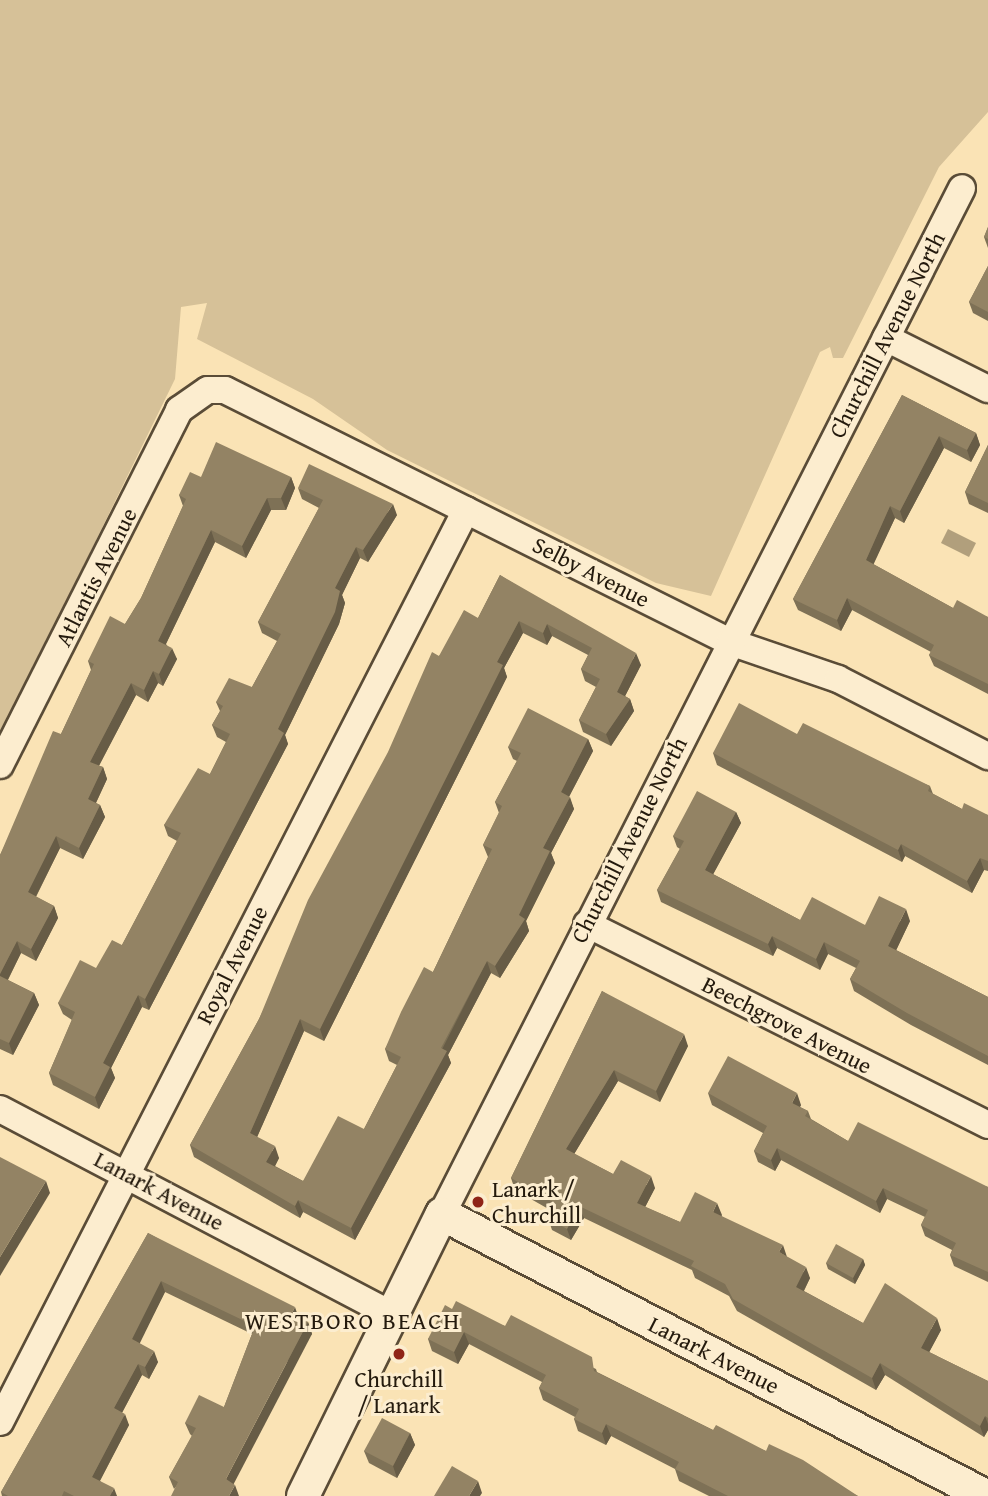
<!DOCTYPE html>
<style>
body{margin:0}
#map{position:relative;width:988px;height:1496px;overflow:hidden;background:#fae3b5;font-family:"Gentium Book Plus",serif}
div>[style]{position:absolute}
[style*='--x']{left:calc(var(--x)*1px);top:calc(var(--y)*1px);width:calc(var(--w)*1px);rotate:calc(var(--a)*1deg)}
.green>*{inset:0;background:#d6c198}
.water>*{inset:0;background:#b19f7c}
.roads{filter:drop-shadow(2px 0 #5a4c37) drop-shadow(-2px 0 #5a4c37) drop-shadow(0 2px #5a4c37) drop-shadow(0 -2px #5a4c37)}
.minor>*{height:26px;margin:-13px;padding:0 13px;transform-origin:13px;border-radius:13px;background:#fcedcf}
.tertiary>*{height:32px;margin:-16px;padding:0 16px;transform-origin:16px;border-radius:16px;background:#fcedcf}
.wall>*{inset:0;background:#7e7156}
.shaded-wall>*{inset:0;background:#675c46}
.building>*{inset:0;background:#938364}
.dots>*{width:19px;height:19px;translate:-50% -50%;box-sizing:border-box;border:4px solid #fcedcf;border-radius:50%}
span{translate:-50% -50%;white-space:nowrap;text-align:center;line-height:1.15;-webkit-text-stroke:6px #fcedcf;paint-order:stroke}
.street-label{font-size:23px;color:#241a0d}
.poi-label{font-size:23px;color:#241a0d}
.left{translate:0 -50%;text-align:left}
.neighbourhood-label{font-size:24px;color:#241a0d;letter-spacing:2px}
</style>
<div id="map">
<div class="green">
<div style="clip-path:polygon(0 0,988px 0,988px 112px,939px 167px,843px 358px,833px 358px,830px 347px,820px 352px,711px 596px,656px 583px,387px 450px,313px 399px,197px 339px,207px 303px,181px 307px,175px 379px,0 736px)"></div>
</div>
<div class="water">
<div style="clip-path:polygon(948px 529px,976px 543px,969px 557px,941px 543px)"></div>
</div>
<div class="roads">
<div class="minor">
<div style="--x:886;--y:338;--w:114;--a:26.6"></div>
<div style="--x:0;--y:765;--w:398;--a:-63.2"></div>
<div style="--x:179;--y:410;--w:35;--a:-35"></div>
<div style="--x:208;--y:390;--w:17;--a:0"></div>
<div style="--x:225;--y:390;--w:564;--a:26.52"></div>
<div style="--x:730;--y:642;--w:114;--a:18.9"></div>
<div style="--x:838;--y:679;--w:169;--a:27.2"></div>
<div style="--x:587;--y:924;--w:449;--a:26.6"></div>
<div style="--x:0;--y:1109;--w:441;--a:27.7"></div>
<div style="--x:442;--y:1214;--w:1150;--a:-63.12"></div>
<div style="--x:0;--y:1422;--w:1024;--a:-62.93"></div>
</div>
<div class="tertiary">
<div style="--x:303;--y:1496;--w:314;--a:-63.8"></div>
<div style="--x:442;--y:1214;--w:613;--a:27.4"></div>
</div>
</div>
<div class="wall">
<div style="clip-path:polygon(988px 227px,988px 248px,984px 237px)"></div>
<div style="clip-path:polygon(988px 266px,988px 321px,973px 313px,969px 302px)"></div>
<div style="clip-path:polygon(902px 395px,976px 433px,980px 445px,971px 462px,944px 448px,904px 523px,895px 518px,873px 564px,953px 608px,988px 617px,988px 694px,934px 666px,929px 655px,931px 652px,852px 610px,841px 631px,798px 610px,793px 599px)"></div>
<div style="clip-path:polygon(988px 445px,988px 513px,969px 504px,965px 492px)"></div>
<div style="clip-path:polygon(201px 477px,291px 477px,295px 488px,286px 510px,271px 510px,246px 558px,215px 542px,166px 644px,177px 659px,163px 686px,158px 683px,148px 702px,136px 695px,99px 766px,103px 767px,107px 779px,96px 803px,100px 805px,105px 817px,83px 859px,60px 848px,36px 897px,54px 906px,58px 918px,36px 961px,21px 953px,8px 980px,34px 993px,39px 1005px,13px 1055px,0 1049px,0 855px,61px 734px,91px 670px,88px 661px,125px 624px,141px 598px,183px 506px,179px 495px)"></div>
<div style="clip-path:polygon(298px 488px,397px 515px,368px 562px,360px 558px,342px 595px,345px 603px,339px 624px,285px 735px,288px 744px,149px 1010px,142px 1007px,111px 1068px,115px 1078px,99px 1109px,53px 1085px,49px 1073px,72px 1020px,63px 1014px,58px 1003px,122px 945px,177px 841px,168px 836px,164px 825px,210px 774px,226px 742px,217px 737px,212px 725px,220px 711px,216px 702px,252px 687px,277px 641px,262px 633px,258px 622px,319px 508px,302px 499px)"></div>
<div style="clip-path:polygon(500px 575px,641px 665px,625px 696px,630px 699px,634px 711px,611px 746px,583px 732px,579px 720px,596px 687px,585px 681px,581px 669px,588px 655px,552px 636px,547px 645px,523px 633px,504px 668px,507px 677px,324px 1041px,304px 1031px,257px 1137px,279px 1158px,275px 1166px,303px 1181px,364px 1129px,397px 1065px,389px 1061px,385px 1049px,433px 972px,488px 857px,483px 845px,499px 813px,495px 802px,517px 761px,513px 759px,508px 747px,588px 739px,593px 751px,569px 797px,574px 809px,551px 853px,555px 863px,526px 921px,529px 931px,500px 978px,491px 973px,448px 1055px,451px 1063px,355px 1240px,303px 1212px,300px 1218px,194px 1157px,190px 1145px,259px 1019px,439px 656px,478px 618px)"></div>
<div style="clip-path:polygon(797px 734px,930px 786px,933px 794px,962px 809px,988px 815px,988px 871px,984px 870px,972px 893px,905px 856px,902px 862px,717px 765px,713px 753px)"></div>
<div style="clip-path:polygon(736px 812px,741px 823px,713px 874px,800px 920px,865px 925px,910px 921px,896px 950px,988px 997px,988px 1065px,911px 1025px,854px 991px,850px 979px,856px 968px,828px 954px,820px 970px,777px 948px,773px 956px,661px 902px,657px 890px,680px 849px,677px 847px,673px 836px)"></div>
<div style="clip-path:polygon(602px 991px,688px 1046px,660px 1102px,618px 1081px,574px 1154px,613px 1174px,655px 1188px,645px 1207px,680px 1222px,722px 1215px,721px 1216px,787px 1257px,810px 1278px,804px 1291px,863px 1323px,941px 1330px,929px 1352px,988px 1381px,988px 1430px,984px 1437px,885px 1375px,876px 1390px,737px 1311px,729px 1296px,695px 1278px,692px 1270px,584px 1218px,571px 1240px,552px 1230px,548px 1218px,552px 1211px,515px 1190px,511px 1178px)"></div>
<div style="clip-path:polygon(708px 1093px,801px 1105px,800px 1107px,808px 1111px,811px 1119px,848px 1141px,988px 1187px,988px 1282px,954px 1266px,950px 1255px,952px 1250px,925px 1236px,921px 1225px,925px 1217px,887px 1199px,880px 1213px,781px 1160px,775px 1171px,758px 1162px,754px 1151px,763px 1133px,712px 1105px)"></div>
<div style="clip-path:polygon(148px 1233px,308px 1322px,312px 1334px,174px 1489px,169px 1477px,192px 1436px,190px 1434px,185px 1423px,224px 1407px,252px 1334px,165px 1292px,139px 1343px,158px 1362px,149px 1379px,142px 1375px,122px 1413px,129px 1425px,100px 1481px,117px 1496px,2px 1496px,1px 1492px)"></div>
<div style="clip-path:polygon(863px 1259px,865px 1265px,855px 1284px,828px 1269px,826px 1263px)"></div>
<div style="clip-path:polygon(452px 1309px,505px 1326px,596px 1369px,597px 1372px,713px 1430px,766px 1451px,858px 1496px,709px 1496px,679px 1481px,675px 1469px,611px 1436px,606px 1445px,578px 1431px,574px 1419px,575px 1417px,543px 1400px,539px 1388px,542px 1382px,469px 1344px,458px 1364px,432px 1351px,428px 1339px)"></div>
<div style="clip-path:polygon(410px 1433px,415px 1445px,397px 1478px,369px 1463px,364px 1451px)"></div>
</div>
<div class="shaded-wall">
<div style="clip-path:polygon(976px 433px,980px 445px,971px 462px,967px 450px)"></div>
<div style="clip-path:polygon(939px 436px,944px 448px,904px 523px,900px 511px)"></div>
<div style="clip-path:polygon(291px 477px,295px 488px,286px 510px,281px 498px)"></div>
<div style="clip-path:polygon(267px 498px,271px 510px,246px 558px,242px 546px)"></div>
<div style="clip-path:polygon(393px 504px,397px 515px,368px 562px,363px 550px)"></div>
<div style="clip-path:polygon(890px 506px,895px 518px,870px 572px,866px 560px)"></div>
<div style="clip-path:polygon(211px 530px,215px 542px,162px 652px,158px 641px)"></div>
<div style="clip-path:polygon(356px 547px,360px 558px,342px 595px,345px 603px,339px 624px,285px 735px,288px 744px,149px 1010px,145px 999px,278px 729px,335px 588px)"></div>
<div style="clip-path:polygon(847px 598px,852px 610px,841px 631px,837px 620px)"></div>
<div style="clip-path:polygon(519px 621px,523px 633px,504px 668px,507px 677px,324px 1041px,320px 1029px,497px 662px)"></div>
<div style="clip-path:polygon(547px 624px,552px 636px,547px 645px,543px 633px)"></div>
<div style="clip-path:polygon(172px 648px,177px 659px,163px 686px,159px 674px)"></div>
<div style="clip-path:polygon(636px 653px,641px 665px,621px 704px,617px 692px)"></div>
<div style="clip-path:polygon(153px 671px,158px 683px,148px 702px,144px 690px)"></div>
<div style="clip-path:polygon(131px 683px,136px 695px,95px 773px,90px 762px)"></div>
<div style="clip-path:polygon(630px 699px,634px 711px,611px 746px,606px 734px)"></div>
<div style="clip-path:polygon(588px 739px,593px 751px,565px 804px,561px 792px)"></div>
<div style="clip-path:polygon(103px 767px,107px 779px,92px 811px,88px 799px)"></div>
<div style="clip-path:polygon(570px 797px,574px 809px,551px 853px,555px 863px,526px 921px,529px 931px,500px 978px,495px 966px,543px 848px)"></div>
<div style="clip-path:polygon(100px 805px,105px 817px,83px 859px,79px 848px)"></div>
<div style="clip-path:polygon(736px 812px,741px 823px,709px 882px,705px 870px)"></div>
<div style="clip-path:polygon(56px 836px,60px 848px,32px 904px,28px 892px)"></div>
<div style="clip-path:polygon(901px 844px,905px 856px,902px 862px,898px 850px)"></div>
<div style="clip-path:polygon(980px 858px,984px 870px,972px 893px,967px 881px)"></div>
<div style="clip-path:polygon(54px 906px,58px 918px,36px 961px,31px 949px)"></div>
<div style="clip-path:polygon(906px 909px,910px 921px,893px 957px,888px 946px)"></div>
<div style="clip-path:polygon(772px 936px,777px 948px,773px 956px,768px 944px)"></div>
<div style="clip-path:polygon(17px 941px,21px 953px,4px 987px,0 978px,0 974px)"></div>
<div style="clip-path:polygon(824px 942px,828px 954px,820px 970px,816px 959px)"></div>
<div style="clip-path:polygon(487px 961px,491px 973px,448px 1055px,451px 1063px,355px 1240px,351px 1228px)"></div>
<div style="clip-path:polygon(34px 993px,39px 1005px,13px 1055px,9px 1043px)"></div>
<div style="clip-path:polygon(138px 995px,142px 1007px,111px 1068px,115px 1078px,99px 1109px,95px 1097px,103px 1063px)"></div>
<div style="clip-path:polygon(300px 1019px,304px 1031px,254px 1144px,250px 1133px)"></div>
<div style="clip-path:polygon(684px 1034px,688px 1046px,660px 1102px,656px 1091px)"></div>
<div style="clip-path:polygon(614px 1070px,618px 1081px,570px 1161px,566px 1149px)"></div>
<div style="clip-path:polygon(797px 1093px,801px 1105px,796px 1114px,792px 1103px)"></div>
<div style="clip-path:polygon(275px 1146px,279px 1158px,271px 1174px,266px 1162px)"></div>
<div style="clip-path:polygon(777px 1148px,781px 1160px,775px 1171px,771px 1160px)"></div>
<div style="clip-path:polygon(651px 1176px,655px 1188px,641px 1215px,637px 1203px)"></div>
<div style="clip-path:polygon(46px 1181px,50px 1193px,0 1276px,0 1257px)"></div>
<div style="clip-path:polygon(883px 1188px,887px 1199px,880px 1213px,876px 1201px)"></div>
<div style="clip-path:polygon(298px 1200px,303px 1212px,300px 1218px,295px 1206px)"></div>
<div style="clip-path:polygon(717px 1203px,722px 1215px,717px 1224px,713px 1212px)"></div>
<div style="clip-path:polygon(579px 1206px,584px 1218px,571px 1240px,567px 1229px)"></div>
<div style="clip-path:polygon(783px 1245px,787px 1257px,779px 1252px)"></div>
<div style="clip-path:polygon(863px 1259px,865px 1265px,855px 1284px,853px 1278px)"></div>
<div style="clip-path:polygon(806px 1267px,810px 1278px,800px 1298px,796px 1287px)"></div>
<div style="clip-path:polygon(161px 1281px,165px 1292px,136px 1351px,132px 1339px)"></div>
<div style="clip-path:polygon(295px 1307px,299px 1319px,292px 1313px)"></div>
<div style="clip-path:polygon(937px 1318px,941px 1330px,925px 1360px,921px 1348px)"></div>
<div style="clip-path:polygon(308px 1322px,312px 1334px,230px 1491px,226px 1479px)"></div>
<div style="clip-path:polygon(464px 1332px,469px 1344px,458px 1364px,454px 1352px)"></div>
<div style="clip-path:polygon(154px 1351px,158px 1362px,149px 1379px,145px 1367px)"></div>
<div style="clip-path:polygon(880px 1363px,885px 1375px,876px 1390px,872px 1378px)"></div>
<div style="clip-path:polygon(138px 1364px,142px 1375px,118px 1420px,114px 1408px)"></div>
<div style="clip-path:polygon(125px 1414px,129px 1425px,96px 1488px,92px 1477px)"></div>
<div style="clip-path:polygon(985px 1416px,988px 1424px,988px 1430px,984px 1437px,980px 1426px)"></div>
<div style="clip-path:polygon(606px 1424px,611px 1436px,606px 1445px,602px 1433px)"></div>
<div style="clip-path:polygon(410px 1433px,415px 1445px,397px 1478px,393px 1466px)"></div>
<div style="clip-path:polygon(478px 1481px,482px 1493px,480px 1496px,469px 1496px)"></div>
<div style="clip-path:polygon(235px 1485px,239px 1496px,229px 1496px)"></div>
<div style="clip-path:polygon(114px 1488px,117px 1496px,110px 1496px)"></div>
</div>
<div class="building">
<div style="clip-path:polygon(988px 227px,988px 239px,984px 237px)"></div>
<div style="clip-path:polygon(988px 266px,988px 312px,969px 302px)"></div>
<div style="clip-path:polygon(902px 395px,976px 433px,967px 450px,939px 436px,900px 511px,890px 506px,866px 560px,953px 608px,957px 600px,988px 617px,988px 684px,929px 655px,934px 645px,847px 598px,837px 620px,793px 599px)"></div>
<div style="clip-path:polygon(216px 442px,291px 477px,281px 498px,267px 498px,242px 546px,211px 530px,158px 641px,172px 648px,159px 674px,153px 671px,144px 690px,131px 683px,90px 762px,103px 767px,88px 799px,100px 805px,79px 848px,56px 836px,28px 892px,54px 906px,31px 949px,17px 941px,0 974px,0 855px,53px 731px,61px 734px,94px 664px,88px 661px,110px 616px,125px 624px,141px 598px,186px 499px,179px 495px,190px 472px,201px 477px)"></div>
<div style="clip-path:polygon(988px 445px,988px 503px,965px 492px)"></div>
<div style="clip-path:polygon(309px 464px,393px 504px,363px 550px,356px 547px,335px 588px,340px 591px,335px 612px,278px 729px,284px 733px,145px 999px,138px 995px,103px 1063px,110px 1067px,95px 1097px,49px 1073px,75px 1012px,58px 1003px,80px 960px,96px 968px,112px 940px,122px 945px,181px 833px,164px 825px,198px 768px,210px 774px,230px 734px,212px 725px,223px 706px,216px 702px,229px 678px,252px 687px,281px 634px,258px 622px,323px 500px,298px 488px)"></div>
<div style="clip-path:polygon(500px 575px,636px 653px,617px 692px,630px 699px,606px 734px,579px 720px,600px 679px,581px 669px,592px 648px,547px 624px,543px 633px,519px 621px,497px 662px,503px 665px,320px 1029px,300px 1019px,250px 1133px,275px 1146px,266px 1162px,303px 1181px,338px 1116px,364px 1129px,401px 1057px,385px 1049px,401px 1012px,424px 967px,433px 972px,492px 849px,483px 845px,502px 806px,495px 802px,521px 753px,508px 747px,528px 708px,588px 739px,561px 792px,570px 797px,543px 848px,550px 851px,519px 915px,525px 919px,495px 966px,487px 961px,441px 1048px,447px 1051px,351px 1228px,298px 1200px,295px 1206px,190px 1145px,259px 1019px,308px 900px,388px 752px,432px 652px,439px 656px,464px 610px,478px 618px)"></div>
<div style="clip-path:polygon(739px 703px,797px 734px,803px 723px,930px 786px,928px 791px,962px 809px,964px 803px,988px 815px,988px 861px,980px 858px,967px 881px,901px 844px,898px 850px,713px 753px)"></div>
<div style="clip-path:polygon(697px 791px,736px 812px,705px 870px,800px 920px,812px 897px,865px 925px,879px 896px,906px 909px,888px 946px,988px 997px,988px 1056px,907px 1013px,850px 979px,860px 961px,824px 942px,816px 959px,772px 936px,768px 944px,657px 890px,684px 841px,673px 836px)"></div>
<div style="clip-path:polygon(0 976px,34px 993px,9px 1043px,0 1039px)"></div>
<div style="clip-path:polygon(602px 991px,684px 1034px,656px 1091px,614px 1070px,566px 1149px,613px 1174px,621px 1160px,651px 1176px,637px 1203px,680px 1222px,695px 1192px,717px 1203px,713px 1212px,783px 1245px,779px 1252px,806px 1267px,796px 1287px,863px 1323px,885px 1283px,937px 1318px,921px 1348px,988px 1381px,988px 1418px,985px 1416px,980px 1426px,880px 1363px,872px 1378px,733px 1299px,725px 1284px,691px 1266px,694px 1261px,579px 1206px,567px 1229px,548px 1218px,556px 1204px,511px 1178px)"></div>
<div style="clip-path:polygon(728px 1056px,797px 1093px,792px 1103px,808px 1111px,805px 1116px,848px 1141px,858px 1122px,988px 1187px,988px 1272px,950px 1255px,956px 1243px,921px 1225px,928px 1210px,883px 1188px,876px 1201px,777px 1148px,771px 1160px,754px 1151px,767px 1126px,708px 1093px)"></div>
<div style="clip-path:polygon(0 1157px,46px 1181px,0 1257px)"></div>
<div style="clip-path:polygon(148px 1233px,295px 1307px,292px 1313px,308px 1322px,226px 1479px,235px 1485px,229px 1496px,171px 1496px,178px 1482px,169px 1477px,196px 1428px,185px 1423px,199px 1395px,224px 1407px,255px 1326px,161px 1281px,132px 1339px,154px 1351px,145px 1367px,138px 1364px,114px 1408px,125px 1414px,92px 1477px,114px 1488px,110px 1496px,74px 1496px,64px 1491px,62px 1496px,8px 1496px,1px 1492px)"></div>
<div style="clip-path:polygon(836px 1244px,863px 1259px,853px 1278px,826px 1263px)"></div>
<div style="clip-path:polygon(456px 1301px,505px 1326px,511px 1315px,592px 1357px,594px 1371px,713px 1430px,716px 1425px,766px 1451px,769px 1444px,803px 1460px,858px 1496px,728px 1496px,675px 1469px,679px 1462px,606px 1424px,602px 1433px,574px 1419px,579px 1409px,539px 1388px,546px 1375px,464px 1332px,454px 1352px,428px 1339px,445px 1305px,452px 1309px)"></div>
<div style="clip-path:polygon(382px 1418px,410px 1433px,393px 1466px,364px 1451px)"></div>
<div style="clip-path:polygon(452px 1466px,478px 1481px,469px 1496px,434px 1496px)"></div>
</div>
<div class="dots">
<div style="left:478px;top:1202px;background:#8f2418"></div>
<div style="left:399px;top:1354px;background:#8f2418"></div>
</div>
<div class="street-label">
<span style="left:887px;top:335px;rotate:-63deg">Churchill Avenue North</span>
<span style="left:591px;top:572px;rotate:27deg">Selby Avenue</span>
<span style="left:96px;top:577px;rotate:-63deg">Atlantis Avenue</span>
<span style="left:629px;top:840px;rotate:-63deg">Churchill Avenue North</span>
<span style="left:232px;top:965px;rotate:-63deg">Royal Avenue</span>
<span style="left:787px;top:1025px;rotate:27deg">Beechgrove Avenue</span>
<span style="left:159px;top:1191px;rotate:28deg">Lanark Avenue</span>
<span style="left:714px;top:1355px;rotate:27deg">Lanark Avenue</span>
</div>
<div class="poi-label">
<span class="left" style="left:492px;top:1202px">Lanark /<br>Churchill</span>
<span style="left:399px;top:1392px">Churchill<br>/ Lanark</span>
</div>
<div class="neighbourhood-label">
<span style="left:353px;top:1321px">WESTBORO BEACH</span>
</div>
</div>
